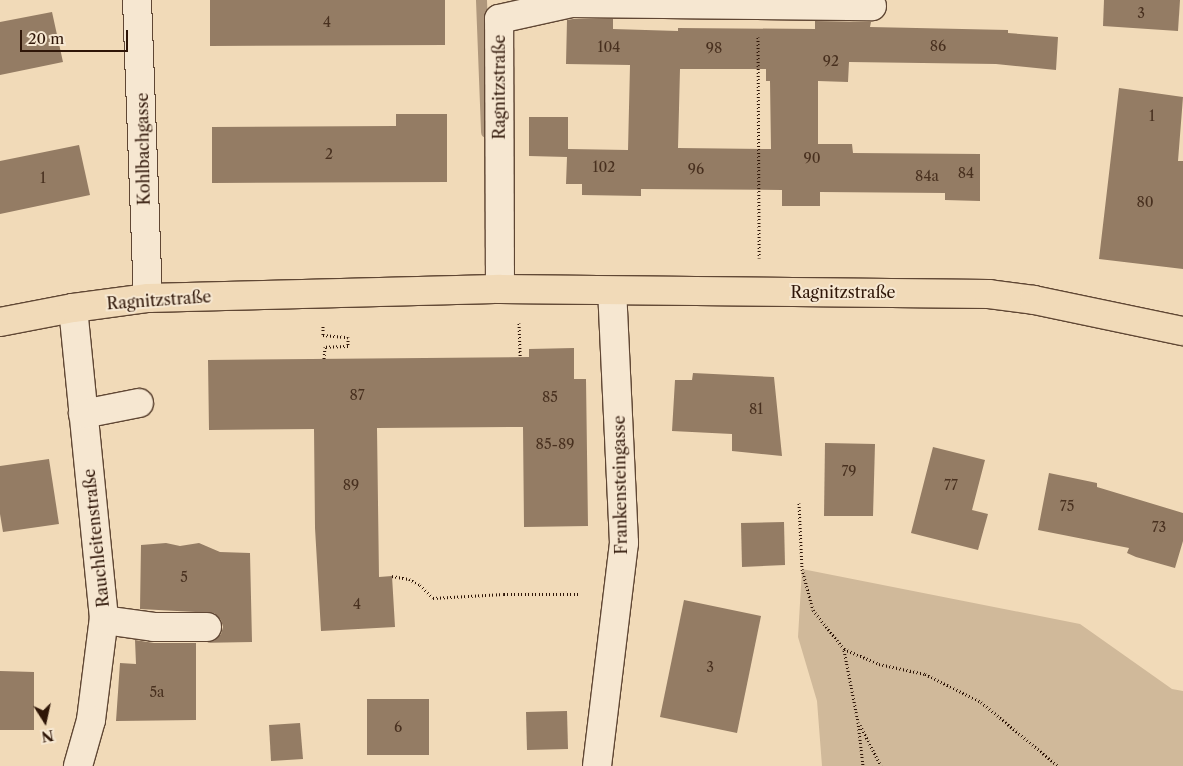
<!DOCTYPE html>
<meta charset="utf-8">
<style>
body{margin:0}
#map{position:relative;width:1183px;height:766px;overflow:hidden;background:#f1dab8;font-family:"Libre Caslon Text",serif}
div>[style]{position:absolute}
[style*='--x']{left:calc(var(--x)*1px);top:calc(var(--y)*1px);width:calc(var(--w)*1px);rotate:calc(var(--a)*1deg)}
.green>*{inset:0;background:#d0b99a}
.stream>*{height:11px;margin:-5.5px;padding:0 5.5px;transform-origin:5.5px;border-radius:5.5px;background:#af977c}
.building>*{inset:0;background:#947c64}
.path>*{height:3px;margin-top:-1.5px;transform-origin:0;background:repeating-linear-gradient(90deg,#2f1608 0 1px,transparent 0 3.5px)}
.roads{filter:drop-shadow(1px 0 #604734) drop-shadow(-1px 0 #604734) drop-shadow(0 1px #604734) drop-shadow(0 -1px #604734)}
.minor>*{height:28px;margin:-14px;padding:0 14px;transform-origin:14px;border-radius:14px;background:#f6e7d1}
.major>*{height:28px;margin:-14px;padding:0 14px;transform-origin:14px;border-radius:14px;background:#f1dab8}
span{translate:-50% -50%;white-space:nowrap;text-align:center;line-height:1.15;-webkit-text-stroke:4px #f6e7d1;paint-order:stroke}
.number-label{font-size:14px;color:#48301f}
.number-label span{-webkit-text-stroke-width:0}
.street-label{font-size:16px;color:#2f1608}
.north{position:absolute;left:20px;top:696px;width:50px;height:50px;-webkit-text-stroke:4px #f6e7d1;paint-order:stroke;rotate:170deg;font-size:14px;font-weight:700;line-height:20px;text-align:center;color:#2f1608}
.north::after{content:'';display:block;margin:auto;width:18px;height:22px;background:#2f1608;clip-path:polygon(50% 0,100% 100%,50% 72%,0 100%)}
.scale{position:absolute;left:20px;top:30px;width:108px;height:22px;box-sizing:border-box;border:2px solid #2f1608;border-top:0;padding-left:6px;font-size:15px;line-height:18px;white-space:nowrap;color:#2f1608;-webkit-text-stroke:4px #f6e7d1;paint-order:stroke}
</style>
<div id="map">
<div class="green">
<div style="clip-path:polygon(802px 569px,1080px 624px,1172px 689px,1183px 691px,1183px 766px,822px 766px,817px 701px,798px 637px)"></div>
</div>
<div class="stream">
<div style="--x:481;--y:0;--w:132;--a:87.8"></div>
</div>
<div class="building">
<div style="clip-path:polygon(210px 0,445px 0,445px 45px,210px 46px)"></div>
<div style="clip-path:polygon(1104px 0,1180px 0,1178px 31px,1103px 26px)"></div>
<div style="clip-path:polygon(52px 12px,63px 62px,0 75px,0 22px)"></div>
<div style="clip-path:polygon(evenodd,573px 19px,613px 19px,613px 29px,678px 31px,678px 28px,815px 29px,815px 21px,871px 22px,870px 27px,1008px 30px,1008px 33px,1058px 37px,1056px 70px,996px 64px,849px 62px,848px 82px,818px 81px,818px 144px,852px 144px,853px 153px,980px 154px,980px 201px,945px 200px,945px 193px,820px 192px,820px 206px,782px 206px,782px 190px,641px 189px,641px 196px,582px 195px,582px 184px,566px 184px,567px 157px,529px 156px,529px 117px,568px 117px,568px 149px,628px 150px,630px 65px,566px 64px,567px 20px,573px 19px,680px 69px,766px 69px,766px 81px,770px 81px,771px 149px,678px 148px,680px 69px)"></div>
<div style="clip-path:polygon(1119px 88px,1183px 97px,1178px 161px,1183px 161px,1183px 269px,1099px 259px)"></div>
<div style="clip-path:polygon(396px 114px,447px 114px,447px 182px,212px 183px,212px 127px,396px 126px)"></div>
<div style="clip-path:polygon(79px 145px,90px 195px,0 214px,0 161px)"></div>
<div style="clip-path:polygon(574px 348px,574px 379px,586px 379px,588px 526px,524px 527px,523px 427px,377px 428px,379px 577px,392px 576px,395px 627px,321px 631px,315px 528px,314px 429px,209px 430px,208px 360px,529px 357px,529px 349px)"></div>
<div style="clip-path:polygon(693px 373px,774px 377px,782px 456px,732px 451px,732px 434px,672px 431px,675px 380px,692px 380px)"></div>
<div style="clip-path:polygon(825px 443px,875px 444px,873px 516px,824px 516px)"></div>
<div style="clip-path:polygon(933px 447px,985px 460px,972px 510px,988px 514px,978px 550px,911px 533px)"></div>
<div style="clip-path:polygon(49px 459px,59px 524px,3px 532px,0 514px,0 466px)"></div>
<div style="clip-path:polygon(1049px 473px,1097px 483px,1097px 487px,1183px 513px,1183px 541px,1175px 568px,1136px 557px,1127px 553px,1129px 548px,1038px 530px)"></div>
<div style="clip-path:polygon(784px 522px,785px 565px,742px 567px,741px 523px)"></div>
<div style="clip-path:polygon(166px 543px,180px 546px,199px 543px,220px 552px,250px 553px,252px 642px,196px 643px,196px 720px,116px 721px,120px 663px,136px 664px,135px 640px,154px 643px,207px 643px,215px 640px,221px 634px,223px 627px,221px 620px,214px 613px,140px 609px,141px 545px)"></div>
<div style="clip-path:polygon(684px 600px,761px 616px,737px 733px,660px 717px)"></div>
<div style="clip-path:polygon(0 671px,34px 672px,34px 730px,0 730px)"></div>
<div style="clip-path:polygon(367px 699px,429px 699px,429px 755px,367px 755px)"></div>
<div style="clip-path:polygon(567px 711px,568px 749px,527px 750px,526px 712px)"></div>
<div style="clip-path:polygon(300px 723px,303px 759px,271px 761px,269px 725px)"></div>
</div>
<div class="path">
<div style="--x:758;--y:37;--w:221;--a:89.7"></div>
<div style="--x:519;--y:323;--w:34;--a:88"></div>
<div style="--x:323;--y:326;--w:9;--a:90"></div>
<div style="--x:323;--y:335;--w:25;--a:5"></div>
<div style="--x:348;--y:337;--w:9;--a:90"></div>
<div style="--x:348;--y:346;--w:23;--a:178"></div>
<div style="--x:325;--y:347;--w:12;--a:95"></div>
<div style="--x:799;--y:503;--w:66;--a:87.4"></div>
<div style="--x:802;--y:569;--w:42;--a:75"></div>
<div style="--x:813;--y:610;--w:50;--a:51.5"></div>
<div style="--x:844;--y:649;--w:38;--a:23"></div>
<div style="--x:879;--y:664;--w:47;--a:12.3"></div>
<div style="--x:925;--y:674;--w:63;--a:26.6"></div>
<div style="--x:981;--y:702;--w:100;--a:39.7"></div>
<div style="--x:392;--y:576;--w:17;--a:10"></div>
<div style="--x:409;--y:579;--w:13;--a:29"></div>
<div style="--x:420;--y:585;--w:18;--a:45"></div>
<div style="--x:433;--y:598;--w:71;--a:-3.2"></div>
<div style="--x:504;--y:594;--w:77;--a:0"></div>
<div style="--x:844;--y:650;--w:73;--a:79"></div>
<div style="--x:858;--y:722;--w:44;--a:83.5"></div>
<div style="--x:860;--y:725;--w:46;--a:62.9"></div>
</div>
<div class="roads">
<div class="minor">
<div style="--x:137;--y:0;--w:298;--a:87.9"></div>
<div style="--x:500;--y:289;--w:270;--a:-90.2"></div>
<div style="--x:499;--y:19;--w:74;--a:-12.5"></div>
<div style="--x:571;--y:3;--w:301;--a:0.6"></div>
<div style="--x:73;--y:308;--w:311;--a:84.3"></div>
<div style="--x:104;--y:617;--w:104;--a:97.2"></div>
<div style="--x:91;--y:720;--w:48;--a:105.8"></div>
<div style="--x:83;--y:414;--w:57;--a:-11.1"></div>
<div style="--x:104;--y:620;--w:50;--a:8"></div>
<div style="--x:154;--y:627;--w:53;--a:0"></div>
<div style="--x:597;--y:766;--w:225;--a:-83.1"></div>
<div style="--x:624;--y:543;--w:251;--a:-92.7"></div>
</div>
<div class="major">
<div style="--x:0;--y:322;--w:74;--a:-10.9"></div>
<div style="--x:73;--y:308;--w:76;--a:-7.6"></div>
<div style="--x:148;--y:298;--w:352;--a:-1.5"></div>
<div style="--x:500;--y:289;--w:489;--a:0.6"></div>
<div style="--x:989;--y:294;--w:45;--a:7.6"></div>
<div style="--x:1034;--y:300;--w:152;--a:11.8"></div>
</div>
</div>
<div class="number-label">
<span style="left:1141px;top:13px">3</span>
<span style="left:327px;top:22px">4</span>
<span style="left:938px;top:46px">86</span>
<span style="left:609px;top:47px">104</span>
<span style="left:714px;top:48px">98</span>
<span style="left:831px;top:61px">92</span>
<span style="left:1152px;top:116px">1</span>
<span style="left:329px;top:154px">2</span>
<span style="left:812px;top:158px">90</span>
<span style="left:604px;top:167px">102</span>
<span style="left:696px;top:169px">96</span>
<span style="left:966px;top:173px">84</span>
<span style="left:927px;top:176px">84a</span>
<span style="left:43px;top:178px">1</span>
<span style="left:1145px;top:202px">80</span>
<span style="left:357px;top:395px">87</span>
<span style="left:550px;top:397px">85</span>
<span style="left:756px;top:409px">81</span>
<span style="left:555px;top:444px">85-89</span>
<span style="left:849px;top:471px">79</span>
<span style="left:351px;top:485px">89</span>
<span style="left:951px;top:485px">77</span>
<span style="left:1067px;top:506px">75</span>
<span style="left:1159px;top:527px">73</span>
<span style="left:184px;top:577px">5</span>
<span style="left:357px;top:604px">4</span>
<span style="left:710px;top:667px">3</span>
<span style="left:157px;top:692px">5a</span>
<span style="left:398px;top:727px">6</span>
</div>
<div class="street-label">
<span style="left:499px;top:87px;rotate:-90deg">Ragnitzstraße</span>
<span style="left:143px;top:149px;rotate:-91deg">Kohlbachgasse</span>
<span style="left:843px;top:292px">Ragnitzstraße</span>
<span style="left:159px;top:300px;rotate:-4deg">Ragnitzstraße</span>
<span style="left:620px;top:485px;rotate:-91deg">Frankensteingasse</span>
<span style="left:96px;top:538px;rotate:-96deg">Rauchleitenstraße</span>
</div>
<div class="north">N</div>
<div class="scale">20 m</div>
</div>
